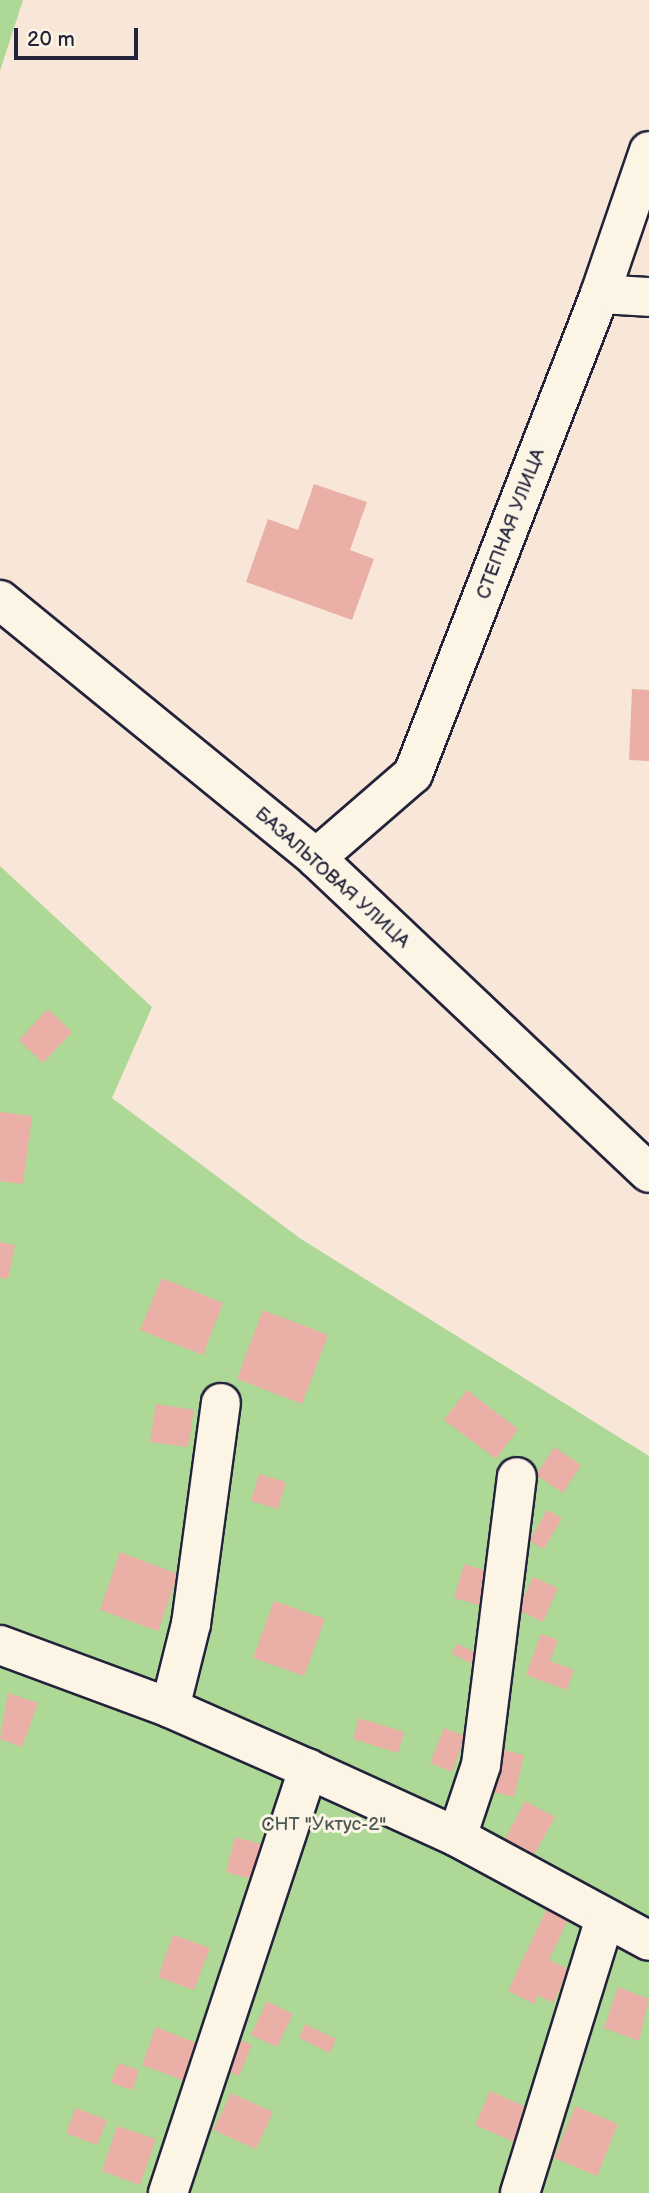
<!DOCTYPE html>
<meta charset="utf-8">
<style>
body{margin:0}
#map{position:relative;width:649px;height:2193px;overflow:hidden;background:#f8e7d8;font-family:"Balsamiq Sans",sans-serif}
div>[style]{position:absolute}
[style*='--x']{left:calc(var(--x)*1px);top:calc(var(--y)*1px);width:calc(var(--w)*1px);rotate:calc(var(--a)*1deg)}
.green>*{inset:0;background:#add896}
.building>*{inset:0;background:#eaafa6}
.roads{filter:drop-shadow(2px 0 #22223b) drop-shadow(-2px 0 #22223b) drop-shadow(0 2px #22223b) drop-shadow(0 -2px #22223b)}
.minor>*{height:38px;margin:-19px;padding:0 19px;transform-origin:19px;border-radius:19px;background:#fcf5e5}
span{translate:-50% -50%;white-space:nowrap;text-align:center;line-height:1.15;-webkit-text-stroke:6px #fcf5e5;paint-order:stroke}
.street-label{font-size:19px;color:#22223b}
.park-label{font-size:19px;color:#4c5956}
.scale{position:absolute;left:14px;top:28px;width:124px;height:32px;box-sizing:border-box;border:4px solid #22223b;border-top:0;padding-left:9px;font-size:21px;line-height:24px;white-space:nowrap;color:#22223b;-webkit-text-stroke:5px #fcf5e5;paint-order:stroke}
</style>
<div id="map">
<div class="green">
<div style="clip-path:polygon(0 0,23px 0,0 71px)"></div>
<div style="clip-path:polygon(0 866px,152px 1007px,112px 1098px,301px 1239px,649px 1456px,649px 2193px,0 2193px)"></div>
</div>
<div class="building">
<div style="clip-path:polygon(314px 484px,367px 502px,350px 550px,374px 559px,352px 620px,246px 582px,268px 519px,298px 530px)"></div>
<div style="clip-path:polygon(632px 689px,649px 690px,649px 761px,629px 760px)"></div>
<div style="clip-path:polygon(48px 1009px,72px 1032px,43px 1063px,19px 1040px)"></div>
<div style="clip-path:polygon(0 1112px,32px 1116px,23px 1184px,0 1181px)"></div>
<div style="clip-path:polygon(0 1242px,15px 1245px,8px 1279px,0 1278px)"></div>
<div style="clip-path:polygon(162px 1278px,223px 1303px,203px 1355px,140px 1330px)"></div>
<div style="clip-path:polygon(263px 1310px,328px 1335px,302px 1404px,237px 1379px)"></div>
<div style="clip-path:polygon(467px 1390px,518px 1429px,496px 1459px,444px 1420px)"></div>
<div style="clip-path:polygon(156px 1404px,194px 1410px,188px 1447px,150px 1442px)"></div>
<div style="clip-path:polygon(554px 1447px,581px 1465px,563px 1493px,536px 1475px)"></div>
<div style="clip-path:polygon(259px 1474px,286px 1482px,278px 1509px,251px 1501px)"></div>
<div style="clip-path:polygon(547px 1510px,562px 1518px,544px 1549px,529px 1541px)"></div>
<div style="clip-path:polygon(120px 1552px,178px 1574px,158px 1631px,100px 1610px)"></div>
<div style="clip-path:polygon(464px 1564px,488px 1571px,479px 1605px,454px 1598px)"></div>
<div style="clip-path:polygon(533px 1577px,558px 1588px,543px 1622px,518px 1610px)"></div>
<div style="clip-path:polygon(274px 1601px,325px 1619px,304px 1676px,253px 1658px)"></div>
<div style="clip-path:polygon(541px 1634px,558px 1640px,550px 1661px,574px 1670px,567px 1690px,526px 1675px)"></div>
<div style="clip-path:polygon(457px 1644px,481px 1655px,477px 1666px,452px 1654px)"></div>
<div style="clip-path:polygon(8px 1693px,38px 1703px,22px 1747px,0 1739px)"></div>
<div style="clip-path:polygon(359px 1718px,404px 1732px,398px 1753px,353px 1739px)"></div>
<div style="clip-path:polygon(444px 1728px,465px 1736px,452px 1772px,430px 1763px)"></div>
<div style="clip-path:polygon(502px 1750px,524px 1755px,514px 1797px,493px 1792px)"></div>
<div style="clip-path:polygon(525px 1801px,555px 1817px,534px 1855px,505px 1839px)"></div>
<div style="clip-path:polygon(235px 1837px,269px 1846px,259px 1881px,226px 1872px)"></div>
<div style="clip-path:polygon(548px 1906px,570px 1915px,549px 1960px,569px 1969px,553px 2003px,538px 1995px,534px 2004px,508px 1991px)"></div>
<div style="clip-path:polygon(173px 1935px,210px 1948px,194px 1990px,158px 1977px)"></div>
<div style="clip-path:polygon(618px 1987px,649px 1999px,639px 2041px,604px 2028px)"></div>
<div style="clip-path:polygon(267px 2001px,293px 2014px,277px 2047px,251px 2035px)"></div>
<div style="clip-path:polygon(305px 2024px,336px 2039px,330px 2053px,299px 2038px)"></div>
<div style="clip-path:polygon(156px 2027px,199px 2044px,185px 2081px,142px 2065px)"></div>
<div style="clip-path:polygon(237px 2038px,252px 2045px,239px 2076px,223px 2069px)"></div>
<div style="clip-path:polygon(118px 2063px,139px 2070px,133px 2090px,111px 2083px)"></div>
<div style="clip-path:polygon(490px 2091px,531px 2109px,516px 2143px,475px 2125px)"></div>
<div style="clip-path:polygon(231px 2093px,273px 2112px,256px 2149px,213px 2130px)"></div>
<div style="clip-path:polygon(575px 2106px,618px 2124px,597px 2176px,554px 2158px)"></div>
<div style="clip-path:polygon(76px 2108px,107px 2120px,97px 2145px,66px 2133px)"></div>
<div style="clip-path:polygon(117px 2126px,156px 2139px,140px 2185px,102px 2171px)"></div>
</div>
<div class="roads">
<div class="minor">
<div style="--x:600;--y:294;--w:49;--a:3.5"></div>
<div style="--x:0;--y:600;--w:408;--a:39.2"></div>
<div style="--x:316;--y:858;--w:458;--a:43.4"></div>
<div style="--x:316;--y:858;--w:128;--a:-40.9"></div>
<div style="--x:413;--y:774;--w:515;--a:-68.71"></div>
<div style="--x:600;--y:294;--w:151;--a:-71.1"></div>
<div style="--x:0;--y:1645;--w:181;--a:20.3"></div>
<div style="--x:170;--y:1708;--w:151;--a:23.8"></div>
<div style="--x:308;--y:1769;--w:164;--a:24.5"></div>
<div style="--x:457;--y:1837;--w:218;--a:28.4"></div>
<div style="--x:170;--y:1708;--w:87;--a:-76"></div>
<div style="--x:191;--y:1624;--w:223;--a:-82.3"></div>
<div style="--x:457;--y:1837;--w:76;--a:-71.6"></div>
<div style="--x:481;--y:1765;--w:290;--a:-82.9"></div>
<div style="--x:168;--y:2193;--w:447;--a:-71.7"></div>
<div style="--x:520;--y:2193;--w:285;--a:-72.8"></div>
</div>
</div>
<div class="street-label">
<span style="left:511px;top:524px;rotate:-69deg">СТЕПНАЯ УЛИЦА</span>
<span style="left:332px;top:878px;rotate:42deg">БАЗАЛЬТОВАЯ УЛИЦА</span>
</div>
<div class="park-label">
<span style="left:324px;top:1825px">СНТ "Уктус-2"</span>
</div>
<div class="scale">20 m</div>
</div>
